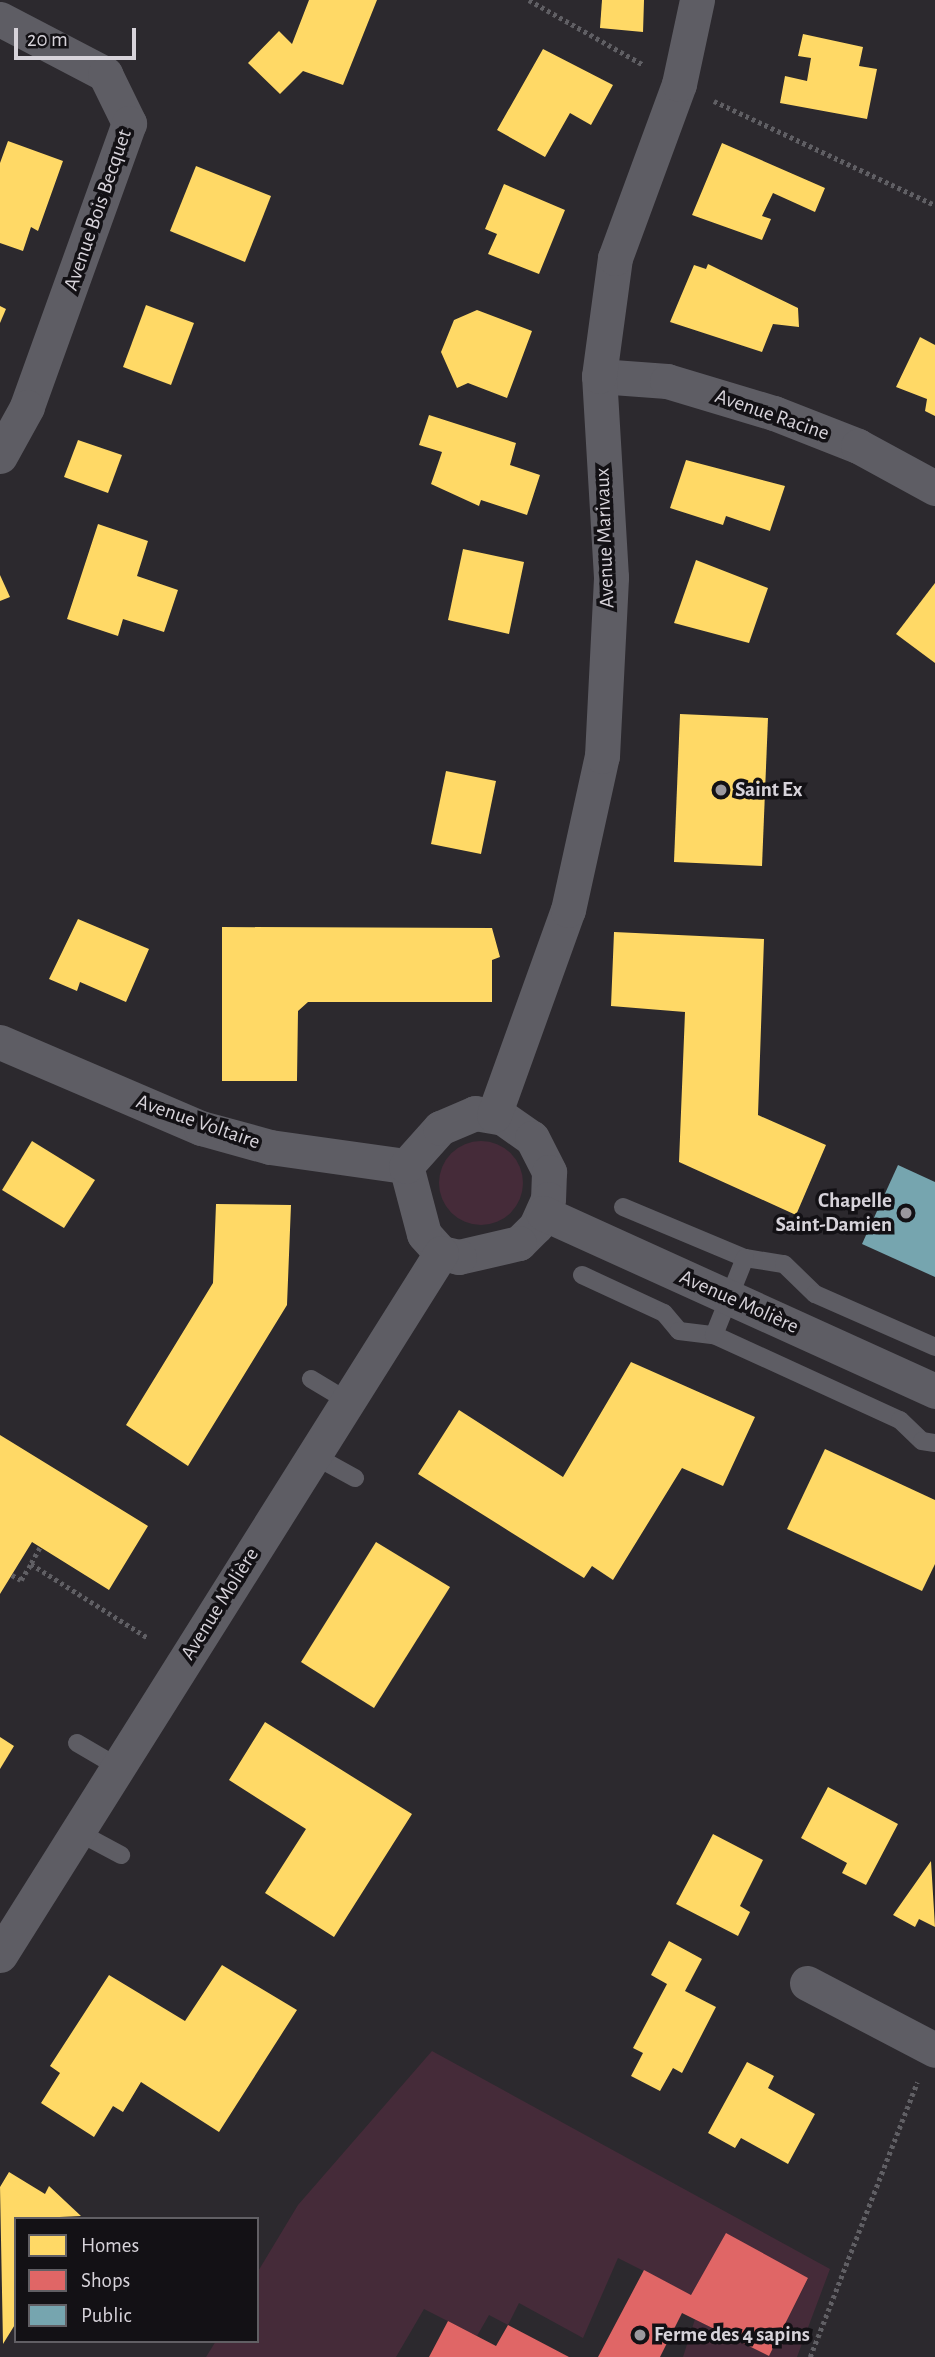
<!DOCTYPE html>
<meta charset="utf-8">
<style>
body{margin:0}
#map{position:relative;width:935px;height:2357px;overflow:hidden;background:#2c292e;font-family:"Alegreya Sans",sans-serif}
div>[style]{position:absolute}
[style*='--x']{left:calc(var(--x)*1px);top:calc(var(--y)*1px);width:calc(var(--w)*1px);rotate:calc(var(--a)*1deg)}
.green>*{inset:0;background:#452b39}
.round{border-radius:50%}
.homes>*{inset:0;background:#ffd966}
.shops>*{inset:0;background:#e06666}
.public>*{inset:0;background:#76a5af}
.path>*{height:4.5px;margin-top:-2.25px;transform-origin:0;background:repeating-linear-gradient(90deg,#605f64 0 3.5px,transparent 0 7px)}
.lane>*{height:18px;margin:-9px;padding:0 9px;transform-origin:9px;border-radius:9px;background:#5e5d64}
.street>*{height:35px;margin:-17.5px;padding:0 17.5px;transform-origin:17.5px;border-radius:17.5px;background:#5e5d64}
.dots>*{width:19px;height:19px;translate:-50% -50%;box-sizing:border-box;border:4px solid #131115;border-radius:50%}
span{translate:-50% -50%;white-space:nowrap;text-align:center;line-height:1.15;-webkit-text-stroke:7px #131115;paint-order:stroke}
.street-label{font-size:21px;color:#d7d3da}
.poi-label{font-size:21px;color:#d7d3da;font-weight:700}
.left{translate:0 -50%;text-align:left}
.right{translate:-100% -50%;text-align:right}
.legend{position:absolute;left:14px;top:2217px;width:245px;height:126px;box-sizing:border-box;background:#131115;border:2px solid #615f64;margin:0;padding:9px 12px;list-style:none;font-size:21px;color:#d7d3da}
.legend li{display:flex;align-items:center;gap:14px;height:35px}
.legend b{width:35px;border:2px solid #615f64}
.scale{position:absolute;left:14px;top:28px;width:122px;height:32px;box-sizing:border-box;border:4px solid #d7d3da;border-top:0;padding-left:9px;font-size:21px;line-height:24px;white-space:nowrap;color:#d7d3da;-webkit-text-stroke:5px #131115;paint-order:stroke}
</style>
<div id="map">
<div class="green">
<div class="round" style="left:439px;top:1141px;width:84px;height:84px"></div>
<div style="clip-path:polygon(432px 2051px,830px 2269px,797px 2357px,683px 2357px,695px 2319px,769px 2356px,808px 2279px,727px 2234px,691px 2295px,618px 2258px,583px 2338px,519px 2303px,508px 2325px,489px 2315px,477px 2336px,424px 2309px,396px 2357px,206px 2357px,216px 2341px,257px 2341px,257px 2273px,298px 2205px)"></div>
</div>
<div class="homes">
<div style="clip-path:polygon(309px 0,377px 0,343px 85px,303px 71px,280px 94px,248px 63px,279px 31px,292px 44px)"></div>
<div style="clip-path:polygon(602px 0,644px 0,643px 32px,600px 28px)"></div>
<div style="clip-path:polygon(803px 34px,863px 47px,859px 66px,877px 69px,867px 119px,780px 103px,785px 76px,807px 81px,811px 58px,798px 56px)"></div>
<div style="clip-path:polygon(543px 49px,613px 85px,591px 125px,570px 113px,545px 157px,497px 130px)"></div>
<div style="clip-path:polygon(8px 141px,63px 161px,38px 231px,31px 227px,23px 251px,0 243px,0 163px)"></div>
<div style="clip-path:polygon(722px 143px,825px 188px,815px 212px,773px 193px,762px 216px,771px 219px,762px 240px,692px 215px)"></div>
<div style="clip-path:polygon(196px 166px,271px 196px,245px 262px,170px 231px)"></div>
<div style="clip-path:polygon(504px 184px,565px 210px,539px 274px,488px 254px,497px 234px,485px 229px)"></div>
<div style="clip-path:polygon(708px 264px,798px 308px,799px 327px,773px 324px,762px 352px,670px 322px,694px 265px,706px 269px)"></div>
<div style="clip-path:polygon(146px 305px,194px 323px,171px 385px,123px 367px)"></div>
<div style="clip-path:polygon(0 306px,6px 309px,0 323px)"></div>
<div style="clip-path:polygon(477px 310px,532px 331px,507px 398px,468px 383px,457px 388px,441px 352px,454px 320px)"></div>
<div style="clip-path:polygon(920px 337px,935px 345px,935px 416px,925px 411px,927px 399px,896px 387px)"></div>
<div style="clip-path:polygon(429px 415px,516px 443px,510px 465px,540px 475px,527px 515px,481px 500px,479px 506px,431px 484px,442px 452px,419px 445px)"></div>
<div style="clip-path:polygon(78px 440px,122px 455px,108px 493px,64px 477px)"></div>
<div style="clip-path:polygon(686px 460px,785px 486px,770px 531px,726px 516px,723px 525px,670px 508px)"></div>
<div style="clip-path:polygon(98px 524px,148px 541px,137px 576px,178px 590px,164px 632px,123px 619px,118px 636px,67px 619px)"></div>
<div style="clip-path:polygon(463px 549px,524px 562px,509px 634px,448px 620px)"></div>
<div style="clip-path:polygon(696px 560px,768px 588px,749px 643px,674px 623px)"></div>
<div style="clip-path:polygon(0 575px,10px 597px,0 601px)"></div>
<div style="clip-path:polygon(935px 583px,935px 663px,896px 634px)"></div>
<div style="clip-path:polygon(680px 714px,768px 718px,762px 866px,674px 862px)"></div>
<div style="clip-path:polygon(446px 771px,496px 781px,481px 854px,431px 844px)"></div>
<div style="clip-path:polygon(78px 919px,149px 949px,126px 1002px,80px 982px,77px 991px,49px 979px)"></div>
<div style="clip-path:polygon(222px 927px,492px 928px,500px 957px,492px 960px,492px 1002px,308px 1002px,298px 1011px,297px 1081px,222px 1081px)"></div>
<div style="clip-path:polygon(614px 932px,764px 939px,758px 1115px,826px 1145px,796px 1215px,679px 1162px,685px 1012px,611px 1006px)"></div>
<div style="clip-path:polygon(32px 1141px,95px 1180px,64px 1228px,2px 1190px)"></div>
<div style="clip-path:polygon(216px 1204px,291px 1205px,287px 1305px,188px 1466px,126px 1425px,213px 1283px)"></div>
<div style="clip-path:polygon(631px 1362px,755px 1417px,723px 1486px,682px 1468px,613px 1580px,592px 1566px,584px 1578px,418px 1474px,459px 1410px,563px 1477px)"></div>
<div style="clip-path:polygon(0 1435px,148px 1526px,109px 1590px,32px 1542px,0 1594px)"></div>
<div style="clip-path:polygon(825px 1449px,935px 1500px,935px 1564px,922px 1591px,787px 1529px)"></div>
<div style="clip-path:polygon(376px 1542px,450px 1587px,374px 1708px,301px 1662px)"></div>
<div style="clip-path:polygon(265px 1722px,412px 1814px,334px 1937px,265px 1893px,306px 1829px,229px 1780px)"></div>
<div style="clip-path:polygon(0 1737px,14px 1746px,0 1769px)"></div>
<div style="clip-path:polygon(828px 1787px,898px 1824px,866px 1885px,842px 1873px,847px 1863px,801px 1838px)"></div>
<div style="clip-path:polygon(713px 1834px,763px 1860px,740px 1906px,750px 1912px,738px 1936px,676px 1904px)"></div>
<div style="clip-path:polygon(931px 1861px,935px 1927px,919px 1919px,915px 1927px,893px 1915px)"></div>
<div style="clip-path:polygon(669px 1941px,702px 1959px,685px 1991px,716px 2007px,682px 2073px,673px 2068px,660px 2091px,631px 2076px,643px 2053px,633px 2048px,667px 1984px,651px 1975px)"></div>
<div style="clip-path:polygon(222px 1965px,297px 2010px,219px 2132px,141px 2082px,123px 2112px,113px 2106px,94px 2137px,41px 2103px,60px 2073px,50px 2066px,109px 1975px,185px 2021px)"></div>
<div style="clip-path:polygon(747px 2062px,774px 2076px,768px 2088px,815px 2114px,788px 2164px,741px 2138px,735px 2148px,708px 2133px)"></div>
<div style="clip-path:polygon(9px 2172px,45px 2194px,49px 2186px,81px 2216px,16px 2219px,16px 2323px,3px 2344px,0 2187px)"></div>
</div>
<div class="shops">
<div style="clip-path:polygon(726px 2233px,808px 2278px,769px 2356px,682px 2313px,660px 2357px,598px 2357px,644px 2270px,691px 2295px)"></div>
<div style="clip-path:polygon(448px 2321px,496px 2346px,508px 2325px,569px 2357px,429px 2357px)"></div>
</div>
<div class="public">
<div style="clip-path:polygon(898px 1165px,935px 1182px,935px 1277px,862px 1244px)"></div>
</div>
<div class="path">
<div style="--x:529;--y:0;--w:132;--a:29.5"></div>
<div style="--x:714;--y:101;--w:244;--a:25.2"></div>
<div style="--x:40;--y:1548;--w:18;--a:119"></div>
<div style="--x:31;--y:1564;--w:138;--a:32.3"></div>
<div style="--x:12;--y:1575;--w:10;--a:29"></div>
<div style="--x:21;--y:1580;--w:19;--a:-58"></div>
<div style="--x:810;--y:2357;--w:295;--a:-68.7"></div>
</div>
<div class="lane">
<div style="--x:623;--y:1207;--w:132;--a:22.7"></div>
<div style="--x:745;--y:1258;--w:39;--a:9"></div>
<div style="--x:784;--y:1264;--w:43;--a:44.1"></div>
<div style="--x:815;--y:1294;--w:131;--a:23.8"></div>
<div style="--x:582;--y:1275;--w:90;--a:24.9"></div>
<div style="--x:664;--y:1313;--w:23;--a:50"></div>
<div style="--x:679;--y:1331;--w:35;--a:7"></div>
<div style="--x:714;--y:1335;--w:205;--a:24.6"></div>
<div style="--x:900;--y:1420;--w:30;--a:44"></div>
<div style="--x:922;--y:1441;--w:13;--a:9"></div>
<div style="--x:714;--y:1335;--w:83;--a:-68.1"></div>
<div style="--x:311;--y:1379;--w:41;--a:31"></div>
<div style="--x:313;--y:1455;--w:48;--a:28.7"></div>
<div style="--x:77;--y:1743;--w:48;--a:30.3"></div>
<div style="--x:78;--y:1832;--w:49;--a:28.1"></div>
</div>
<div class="street">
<div style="--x:0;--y:19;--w:119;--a:27.6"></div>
<div style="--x:105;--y:74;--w:55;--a:63.9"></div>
<div style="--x:129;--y:123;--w:302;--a:109.8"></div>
<div style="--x:27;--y:407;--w:56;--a:118.9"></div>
<div style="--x:599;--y:376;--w:68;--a:4.2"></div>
<div style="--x:667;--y:381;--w:112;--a:16.7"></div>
<div style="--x:774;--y:413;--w:90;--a:21.4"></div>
<div style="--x:858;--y:446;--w:88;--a:28.6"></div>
<div style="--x:0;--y:1042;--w:219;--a:23.2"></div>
<div style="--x:201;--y:1128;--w:72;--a:15.4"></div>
<div style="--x:270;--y:1147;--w:137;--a:8"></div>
<div style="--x:475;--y:1113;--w:28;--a:10"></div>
<div style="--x:503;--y:1118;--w:35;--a:35"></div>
<div style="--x:532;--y:1138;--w:38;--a:63"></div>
<div style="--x:549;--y:1172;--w:27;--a:92"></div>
<div style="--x:548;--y:1199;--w:30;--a:114"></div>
<div style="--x:536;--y:1226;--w:24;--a:135"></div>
<div style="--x:519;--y:1243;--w:62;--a:166.9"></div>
<div style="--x:459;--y:1257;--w:18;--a:-167"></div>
<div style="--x:441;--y:1253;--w:25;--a:-132"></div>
<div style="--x:424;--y:1234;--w:70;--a:-104.8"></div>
<div style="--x:406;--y:1166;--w:51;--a:-48.2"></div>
<div style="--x:440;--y:1128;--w:38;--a:-23"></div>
<div style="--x:494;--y:1115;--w:218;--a:-70.2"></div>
<div style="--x:568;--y:910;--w:158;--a:-77.6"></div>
<div style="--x:602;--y:756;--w:179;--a:-87.1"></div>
<div style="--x:611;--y:577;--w:201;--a:-93.4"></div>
<div style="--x:599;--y:376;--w:119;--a:-82.3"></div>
<div style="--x:615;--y:258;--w:185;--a:-69.8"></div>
<div style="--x:679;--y:84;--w:86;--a:-77.9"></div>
<div style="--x:543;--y:1213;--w:431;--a:24.4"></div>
<div style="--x:0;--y:1955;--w:829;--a:-57.86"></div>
<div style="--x:807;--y:1983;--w:144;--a:27.6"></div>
</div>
<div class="dots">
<div style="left:721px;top:790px;background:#9b989e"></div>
<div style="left:906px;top:1213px;background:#9b989e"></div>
<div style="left:640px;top:2335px;background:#9b989e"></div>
</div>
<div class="street-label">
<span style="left:98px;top:210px;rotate:-71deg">Avenue Bois Becquet</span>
<span style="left:772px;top:415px;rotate:19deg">Avenue Racine</span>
<span style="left:605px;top:538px;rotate:-92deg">Avenue Marivaux</span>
<span style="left:198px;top:1122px;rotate:19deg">Avenue Voltaire</span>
<span style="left:739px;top:1302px;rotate:24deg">Avenue Molière</span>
<span style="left:220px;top:1604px;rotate:-58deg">Avenue Molière</span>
</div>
<div class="poi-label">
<span class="left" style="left:735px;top:790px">Saint Ex</span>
<span class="right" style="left:892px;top:1213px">Chapelle<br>Saint-Damien</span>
<span class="left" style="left:654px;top:2335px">Ferme des 4 sapins</span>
</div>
<ul class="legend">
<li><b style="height:19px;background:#ffd966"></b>Homes</li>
<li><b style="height:19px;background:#e06666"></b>Shops</li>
<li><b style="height:19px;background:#76a5af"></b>Public</li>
</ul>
<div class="scale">20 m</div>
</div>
